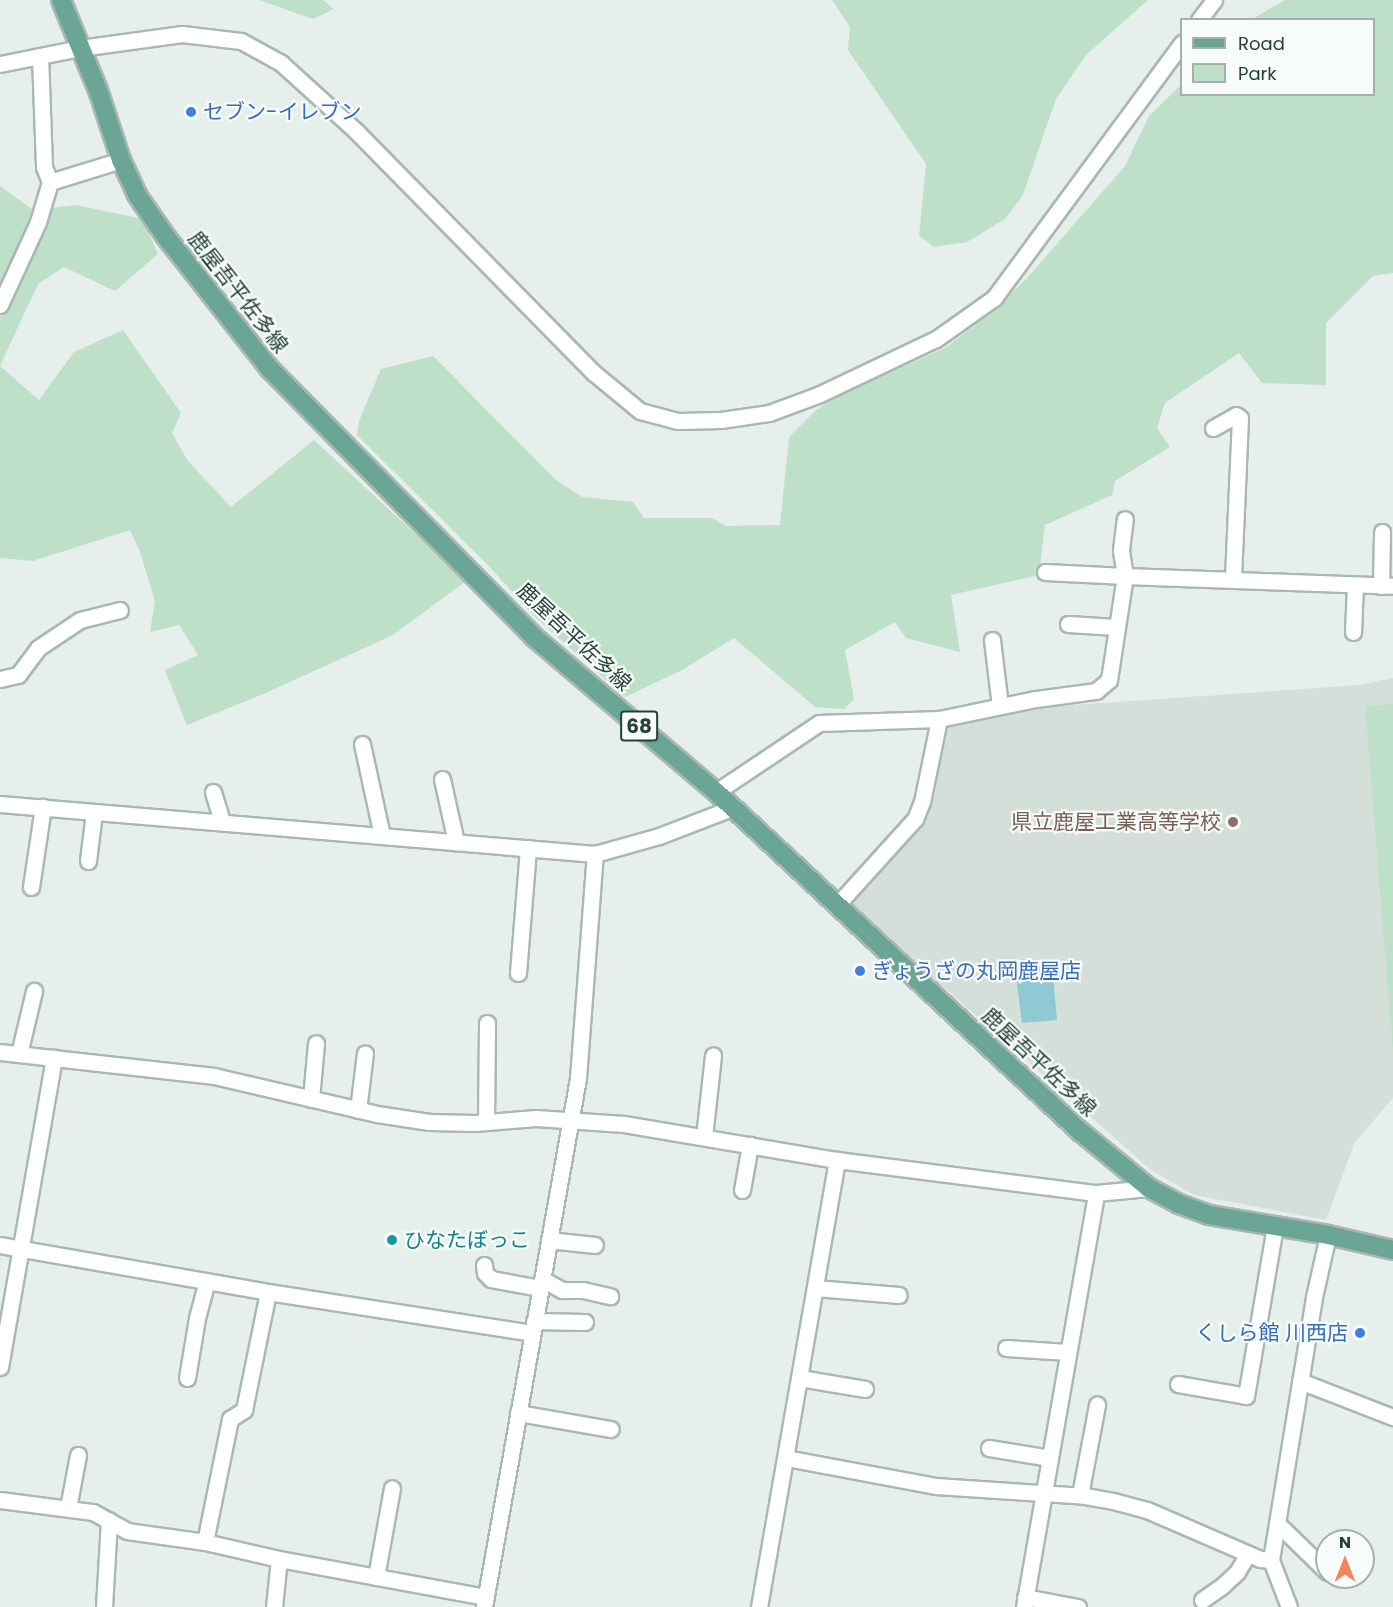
<!DOCTYPE html>
<meta charset="utf-8">
<style>
body{margin:0}
#map{position:relative;width:1393px;height:1607px;overflow:hidden;background:#e6efeb;font-family:Poppins,"Noto Sans JP",sans-serif}
div>[style]{position:absolute}
[style*='--x']{left:calc(var(--x)*1px);top:calc(var(--y)*1px);width:calc(var(--w)*1px);rotate:calc(var(--a)*1deg)}
.built>*{inset:0;background:#d4dfda}
.green>*{inset:0;background:#bfe0c8}
.water>*{inset:0;background:#8ec9d4}
.roads{filter:drop-shadow(2px 0 #a8b8b2) drop-shadow(-2px 0 #a8b8b2) drop-shadow(0 2px #a8b8b2) drop-shadow(0 -2px #a8b8b2)}
.minor>*{height:15px;margin:-7.5px;padding:0 7.5px;transform-origin:7.5px;border-radius:7.5px;background:#fff}
.major>*{height:18px;margin:-9px;padding:0 9px;transform-origin:9px;border-radius:9px;background:#6aa596}
.dots>*{width:16px;height:16px;translate:-50% -50%;box-sizing:border-box;border:3px solid #f7fbf9;border-radius:50%}
span{translate:-50% -50%;white-space:nowrap;text-align:center;line-height:1.15;-webkit-text-stroke:4.5px #f7fbf9;paint-order:stroke}
.shield-label span{padding:2px 4px;background:#f7fbf9;border:2px solid;border-radius:4px;-webkit-text-stroke-width:0}
.shield-label{font-size:20px;color:#24423a;font-weight:700}
.shop-label{font-size:21px;color:#366cbe}
.left{translate:0 -50%;text-align:left}
.right{translate:-100% -50%;text-align:right}
.street-label{font-size:21px;color:#24423a}
.education-label{font-size:21px;color:#785e54}
.culture-label{font-size:21px;color:#0d838f}
.legend{position:absolute;left:1180px;top:18px;width:195px;height:78px;box-sizing:border-box;background:#f7fbf9;border:2px solid #a3b1ad;margin:0;padding:8px 10px;list-style:none;font-size:18px;color:#24423a}
.legend li{display:flex;align-items:center;gap:12px;height:30px}
.legend b{width:30px;border:2px solid #a3b1ad}
.north{position:absolute;left:1315px;top:1529px;width:60px;height:60px;box-sizing:border-box;background:#f7fbf9;border:2px solid #a3b1ad;border-radius:50%;rotate:0deg;font-size:16px;font-weight:700;line-height:24px;text-align:center;color:#24423a}
.north::after{content:'';display:block;margin:auto;width:21px;height:27px;background:#f4845f;clip-path:polygon(50% 0,100% 100%,50% 72%,0 100%)}
</style>
<div id="map">
<div class="built">
<div style="clip-path:polygon(1393px 678px,1393px 1098px,1355px 1142px,1326px 1220px,1194px 1195px,1151px 1170px,848px 903px,906px 842px,935px 795px,946px 714px,1360px 685px)"></div>
</div>
<div class="green">
<div style="clip-path:polygon(259px 0,323px 0,334px 9px,313px 19px)"></div>
<div style="clip-path:polygon(832px 0,1148px 0,1086px 55px,1056px 99px,1023px 195px,1005px 219px,967px 242px,934px 247px,919px 236px,926px 164px,848px 50px,850px 27px)"></div>
<div style="clip-path:polygon(1285px 0,1393px 0,1393px 273px,1373px 276px,1326px 323px,1326px 385px,1262px 383px,1239px 353px,1165px 403px,1157px 428px,1170px 447px,1115px 481px,1112px 495px,1045px 525px,1039px 575px,951px 595px,960px 652px,906px 638px,895px 622px,845px 650px,854px 699px,844px 709px,815px 707px,734px 638px,682px 670px,625px 697px,534px 616px,486px 563px,357px 435px,359px 421px,381px 369px,433px 356px,556px 480px,582px 497px,633px 502px,644px 518px,712px 518px,726px 526px,780px 525px,789px 437px,816px 410px,840px 395px,945px 348px,990px 314px,1028px 277px,1125px 166px,1149px 116px,1181px 85px,1182px 94px,1374px 94px,1374px 20px,1252px 19px)"></div>
<div style="clip-path:polygon(0 186px,33px 210px,76px 205px,143px 219px,158px 254px,115px 291px,64px 267px,38px 284px,0 366px,39px 400px,74px 352px,123px 330px,181px 413px,172px 433px,188px 461px,231px 507px,314px 440px,466px 581px,393px 635px,268px 692px,187px 725px,165px 670px,198px 655px,179px 625px,150px 632px,155px 601px,140px 552px,130px 530px,33px 561px,0 558px)"></div>
<div style="clip-path:polygon(1393px 704px,1393px 1052px,1365px 706px)"></div>
</div>
<div class="water">
<div style="clip-path:polygon(1052px 964px,1057px 1020px,1022px 1023px,1015px 969px)"></div>
</div>
<div class="roads">
<div class="minor">
<div style="--x:1199;--y:20;--w:25;--a:-53"></div>
<div style="--x:40;--y:56;--w:111;--a:87.9"></div>
<div style="--x:44;--y:167;--w:16;--a:68"></div>
<div style="--x:0;--y:64;--w:82;--a:-11.3"></div>
<div style="--x:80;--y:48;--w:103;--a:-7.8"></div>
<div style="--x:182;--y:34;--w:59;--a:6.8"></div>
<div style="--x:241;--y:41;--w:46;--a:28.8"></div>
<div style="--x:281;--y:63;--w:103;--a:42.2"></div>
<div style="--x:357;--y:132;--w:338;--a:45.5"></div>
<div style="--x:594;--y:373;--w:60;--a:39.6"></div>
<div style="--x:640;--y:411;--w:39;--a:15"></div>
<div style="--x:678;--y:421;--w:43;--a:-1.3"></div>
<div style="--x:721;--y:420;--w:49;--a:-8.3"></div>
<div style="--x:769;--y:413;--w:54;--a:-20.4"></div>
<div style="--x:820;--y:394;--w:128;--a:-25.4"></div>
<div style="--x:936;--y:339;--w:71;--a:-35.3"></div>
<div style="--x:994;--y:298;--w:317;--a:-53.6"></div>
<div style="--x:0;--y:305;--w:91;--a:-65.4"></div>
<div style="--x:38;--y:222;--w:42;--a:-73.3"></div>
<div style="--x:50;--y:182;--w:74;--a:-17.2"></div>
<div style="--x:1213;--y:428;--w:26;--a:-29"></div>
<div style="--x:1236;--y:415;--w:5;--a:37"></div>
<div style="--x:1240;--y:418;--w:162;--a:92.5"></div>
<div style="--x:1045;--y:572;--w:80;--a:2.9"></div>
<div style="--x:1125;--y:576;--w:26;--a:-99"></div>
<div style="--x:1121;--y:550;--w:31;--a:-83"></div>
<div style="--x:1381;--y:586;--w:54;--a:-88.9"></div>
<div style="--x:1068;--y:624;--w:48;--a:3.6"></div>
<div style="--x:1353;--y:632;--w:47;--a:-87.6"></div>
<div style="--x:992;--y:640;--w:66;--a:83.1"></div>
<div style="--x:0;--y:679;--w:18;--a:-13"></div>
<div style="--x:18;--y:675;--w:34;--a:-53"></div>
<div style="--x:38;--y:648;--w:50;--a:-33.7"></div>
<div style="--x:80;--y:620;--w:41;--a:-14"></div>
<div style="--x:362;--y:744;--w:94;--a:77.7"></div>
<div style="--x:442;--y:779;--w:65;--a:77.5"></div>
<div style="--x:213;--y:792;--w:31;--a:73"></div>
<div style="--x:716;--y:792;--w:124;--a:-33.8"></div>
<div style="--x:819;--y:723;--w:120;--a:-1.9"></div>
<div style="--x:939;--y:719;--w:99;--a:-11.7"></div>
<div style="--x:1036;--y:699;--w:61;--a:-7.6"></div>
<div style="--x:1096;--y:691;--w:17;--a:-40"></div>
<div style="--x:1109;--y:680;--w:105;--a:-81.3"></div>
<div style="--x:1125;--y:576;--w:268;--a:2.1"></div>
<div style="--x:0;--y:804;--w:597;--a:4.8"></div>
<div style="--x:595;--y:854;--w:66;--a:-15.7"></div>
<div style="--x:659;--y:836;--w:78;--a:-21"></div>
<div style="--x:88;--y:861;--w:49;--a:-83"></div>
<div style="--x:31;--y:887;--w:81;--a:-81.5"></div>
<div style="--x:836;--y:906;--w:118;--a:-47.8"></div>
<div style="--x:915;--y:819;--w:18;--a:-68"></div>
<div style="--x:922;--y:802;--w:85;--a:-78.4"></div>
<div style="--x:518;--y:973;--w:125;--a:-85.4"></div>
<div style="--x:0;--y:1052;--w:215;--a:6.4"></div>
<div style="--x:214;--y:1076;--w:167;--a:13.1"></div>
<div style="--x:377;--y:1114;--w:53;--a:8.7"></div>
<div style="--x:429;--y:1122;--w:46;--a:1.2"></div>
<div style="--x:475;--y:1123;--w:61;--a:-4.7"></div>
<div style="--x:536;--y:1118;--w:88;--a:3.9"></div>
<div style="--x:624;--y:1124;--w:216;--a:9.6"></div>
<div style="--x:837;--y:1160;--w:261;--a:7.3"></div>
<div style="--x:1096;--y:1193;--w:53;--a:-5.4"></div>
<div style="--x:19;--y:1054;--w:65;--a:-76.6"></div>
<div style="--x:311;--y:1099;--w:56;--a:-84.9"></div>
<div style="--x:358;--y:1110;--w:57;--a:-83"></div>
<div style="--x:486;--y:1122;--w:99;--a:-89.4"></div>
<div style="--x:704;--y:1137;--w:82;--a:-83.7"></div>
<div style="--x:742;--y:1190;--w:46;--a:-79.9"></div>
<div style="--x:549;--y:1240;--w:46;--a:6.2"></div>
<div style="--x:0;--y:1245;--w:272;--a:9.9"></div>
<div style="--x:268;--y:1292;--w:267;--a:8.8"></div>
<div style="--x:484;--y:1265;--w:8;--a:83"></div>
<div style="--x:485;--y:1273;--w:8;--a:45"></div>
<div style="--x:491;--y:1279;--w:50;--a:10.4"></div>
<div style="--x:542;--y:1279;--w:23;--a:29"></div>
<div style="--x:562;--y:1290;--w:21;--a:0"></div>
<div style="--x:583;--y:1290;--w:28;--a:13"></div>
<div style="--x:815;--y:1288;--w:84;--a:4.8"></div>
<div style="--x:534;--y:1321;--w:51;--a:1.1"></div>
<div style="--x:1006;--y:1348;--w:62;--a:3.7"></div>
<div style="--x:0;--y:1367;--w:314;--a:-80.1"></div>
<div style="--x:187;--y:1378;--w:61;--a:-80.5"></div>
<div style="--x:197;--y:1318;--w:38;--a:-75"></div>
<div style="--x:800;--y:1378;--w:66;--a:9.6"></div>
<div style="--x:1300;--y:1381;--w:100;--a:21.2"></div>
<div style="--x:1178;--y:1384;--w:69;--a:10"></div>
<div style="--x:1246;--y:1396;--w:172;--a:-80.3"></div>
<div style="--x:518;--y:1413;--w:94;--a:9.8"></div>
<div style="--x:989;--y:1448;--w:62;--a:9.3"></div>
<div style="--x:786;--y:1458;--w:153;--a:10.6"></div>
<div style="--x:936;--y:1486;--w:149;--a:3.8"></div>
<div style="--x:1085;--y:1496;--w:28;--a:10"></div>
<div style="--x:1113;--y:1501;--w:35;--a:15"></div>
<div style="--x:1147;--y:1510;--w:123;--a:23.4"></div>
<div style="--x:1260;--y:1559;--w:11;--a:5"></div>
<div style="--x:1080;--y:1495;--w:92;--a:-79.3"></div>
<div style="--x:0;--y:1500;--w:94;--a:7.4"></div>
<div style="--x:93;--y:1512;--w:39;--a:29"></div>
<div style="--x:127;--y:1531;--w:79;--a:8"></div>
<div style="--x:205;--y:1542;--w:76;--a:12.9"></div>
<div style="--x:279;--y:1559;--w:210;--a:10.4"></div>
<div style="--x:68;--y:1508;--w:54;--a:-79.3"></div>
<div style="--x:1277;--y:1523;--w:70;--a:44.4"></div>
<div style="--x:205;--y:1542;--w:126;--a:-78.5"></div>
<div style="--x:230;--y:1419;--w:17;--a:-33"></div>
<div style="--x:244;--y:1410;--w:120;--a:-78.5"></div>
<div style="--x:376;--y:1577;--w:90;--a:-79.8"></div>
<div style="--x:1025;--y:1597;--w:54;--a:10.7"></div>
<div style="--x:1202;--y:1600;--w:24;--a:-35"></div>
<div style="--x:1222;--y:1586;--w:21;--a:-43"></div>
<div style="--x:1237;--y:1572;--w:21;--a:-59"></div>
<div style="--x:104;--y:1607;--w:87;--a:-86.7"></div>
<div style="--x:274;--y:1607;--w:48;--a:-84.1"></div>
<div style="--x:484;--y:1607;--w:537;--a:-79.92"></div>
<div style="--x:578;--y:1078;--w:225;--a:-85.7"></div>
<div style="--x:759;--y:1607;--w:454;--a:-80.1"></div>
<div style="--x:1024;--y:1607;--w:420;--a:-80.1"></div>
<div style="--x:1289;--y:1607;--w:50;--a:-111"></div>
<div style="--x:1271;--y:1560;--w:266;--a:-80.7"></div>
<div style="--x:1314;--y:1297;--w:64;--a:-77.3"></div>
</div>
<div class="major">
<div style="--x:61;--y:0;--w:97;--a:67.7"></div>
<div style="--x:98;--y:90;--w:74;--a:71.8"></div>
<div style="--x:121;--y:160;--w:38;--a:65"></div>
<div style="--x:137;--y:195;--w:51;--a:55.4"></div>
<div style="--x:166;--y:237;--w:168;--a:51.8"></div>
<div style="--x:270;--y:369;--w:376;--a:45.4"></div>
<div style="--x:534;--y:637;--w:239;--a:40.4"></div>
<div style="--x:716;--y:792;--w:499;--a:43"></div>
<div style="--x:1081;--y:1132;--w:88;--a:39.5"></div>
<div style="--x:1149;--y:1188;--w:34;--a:28"></div>
<div style="--x:1179;--y:1204;--w:32;--a:20"></div>
<div style="--x:1209;--y:1215;--w:121;--a:9.5"></div>
<div style="--x:1328;--y:1235;--w:67;--a:13"></div>
</div>
</div>
<div class="dots">
<div style="left:191px;top:112px;background:#3f7fe0"></div>
<div style="left:1233px;top:822px;background:#8d6e63"></div>
<div style="left:860px;top:971px;background:#3f7fe0"></div>
<div style="left:392px;top:1240px;background:#0f9aa8"></div>
<div style="left:1360px;top:1333px;background:#3f7fe0"></div>
</div>
<div class="shield-label">
<span style="left:639px;top:726px">68</span>
</div>
<div class="shop-label">
<span class="left" style="left:203px;top:112px">セブン-イレブン</span>
<span class="left" style="left:872px;top:971px">ぎょうざの丸岡鹿屋店</span>
<span class="right" style="left:1348px;top:1333px">くしら館 川西店</span>
</div>
<div class="street-label">
<span style="left:238px;top:292px;rotate:52deg">鹿屋吾平佐多線</span>
<span style="left:574px;top:637px;rotate:43deg">鹿屋吾平佐多線</span>
<span style="left:1039px;top:1062px;rotate:43deg">鹿屋吾平佐多線</span>
</div>
<div class="education-label">
<span class="right" style="left:1221px;top:822px">県立鹿屋工業高等学校</span>
</div>
<div class="culture-label">
<span class="left" style="left:404px;top:1240px">ひなたぼっこ</span>
</div>
<ul class="legend">
<li><b style="height:8px;background:#6aa596"></b>Road</li>
<li><b style="height:16px;background:#bfe0c8"></b>Park</li>
</ul>
<div class="north">N</div>
</div>
